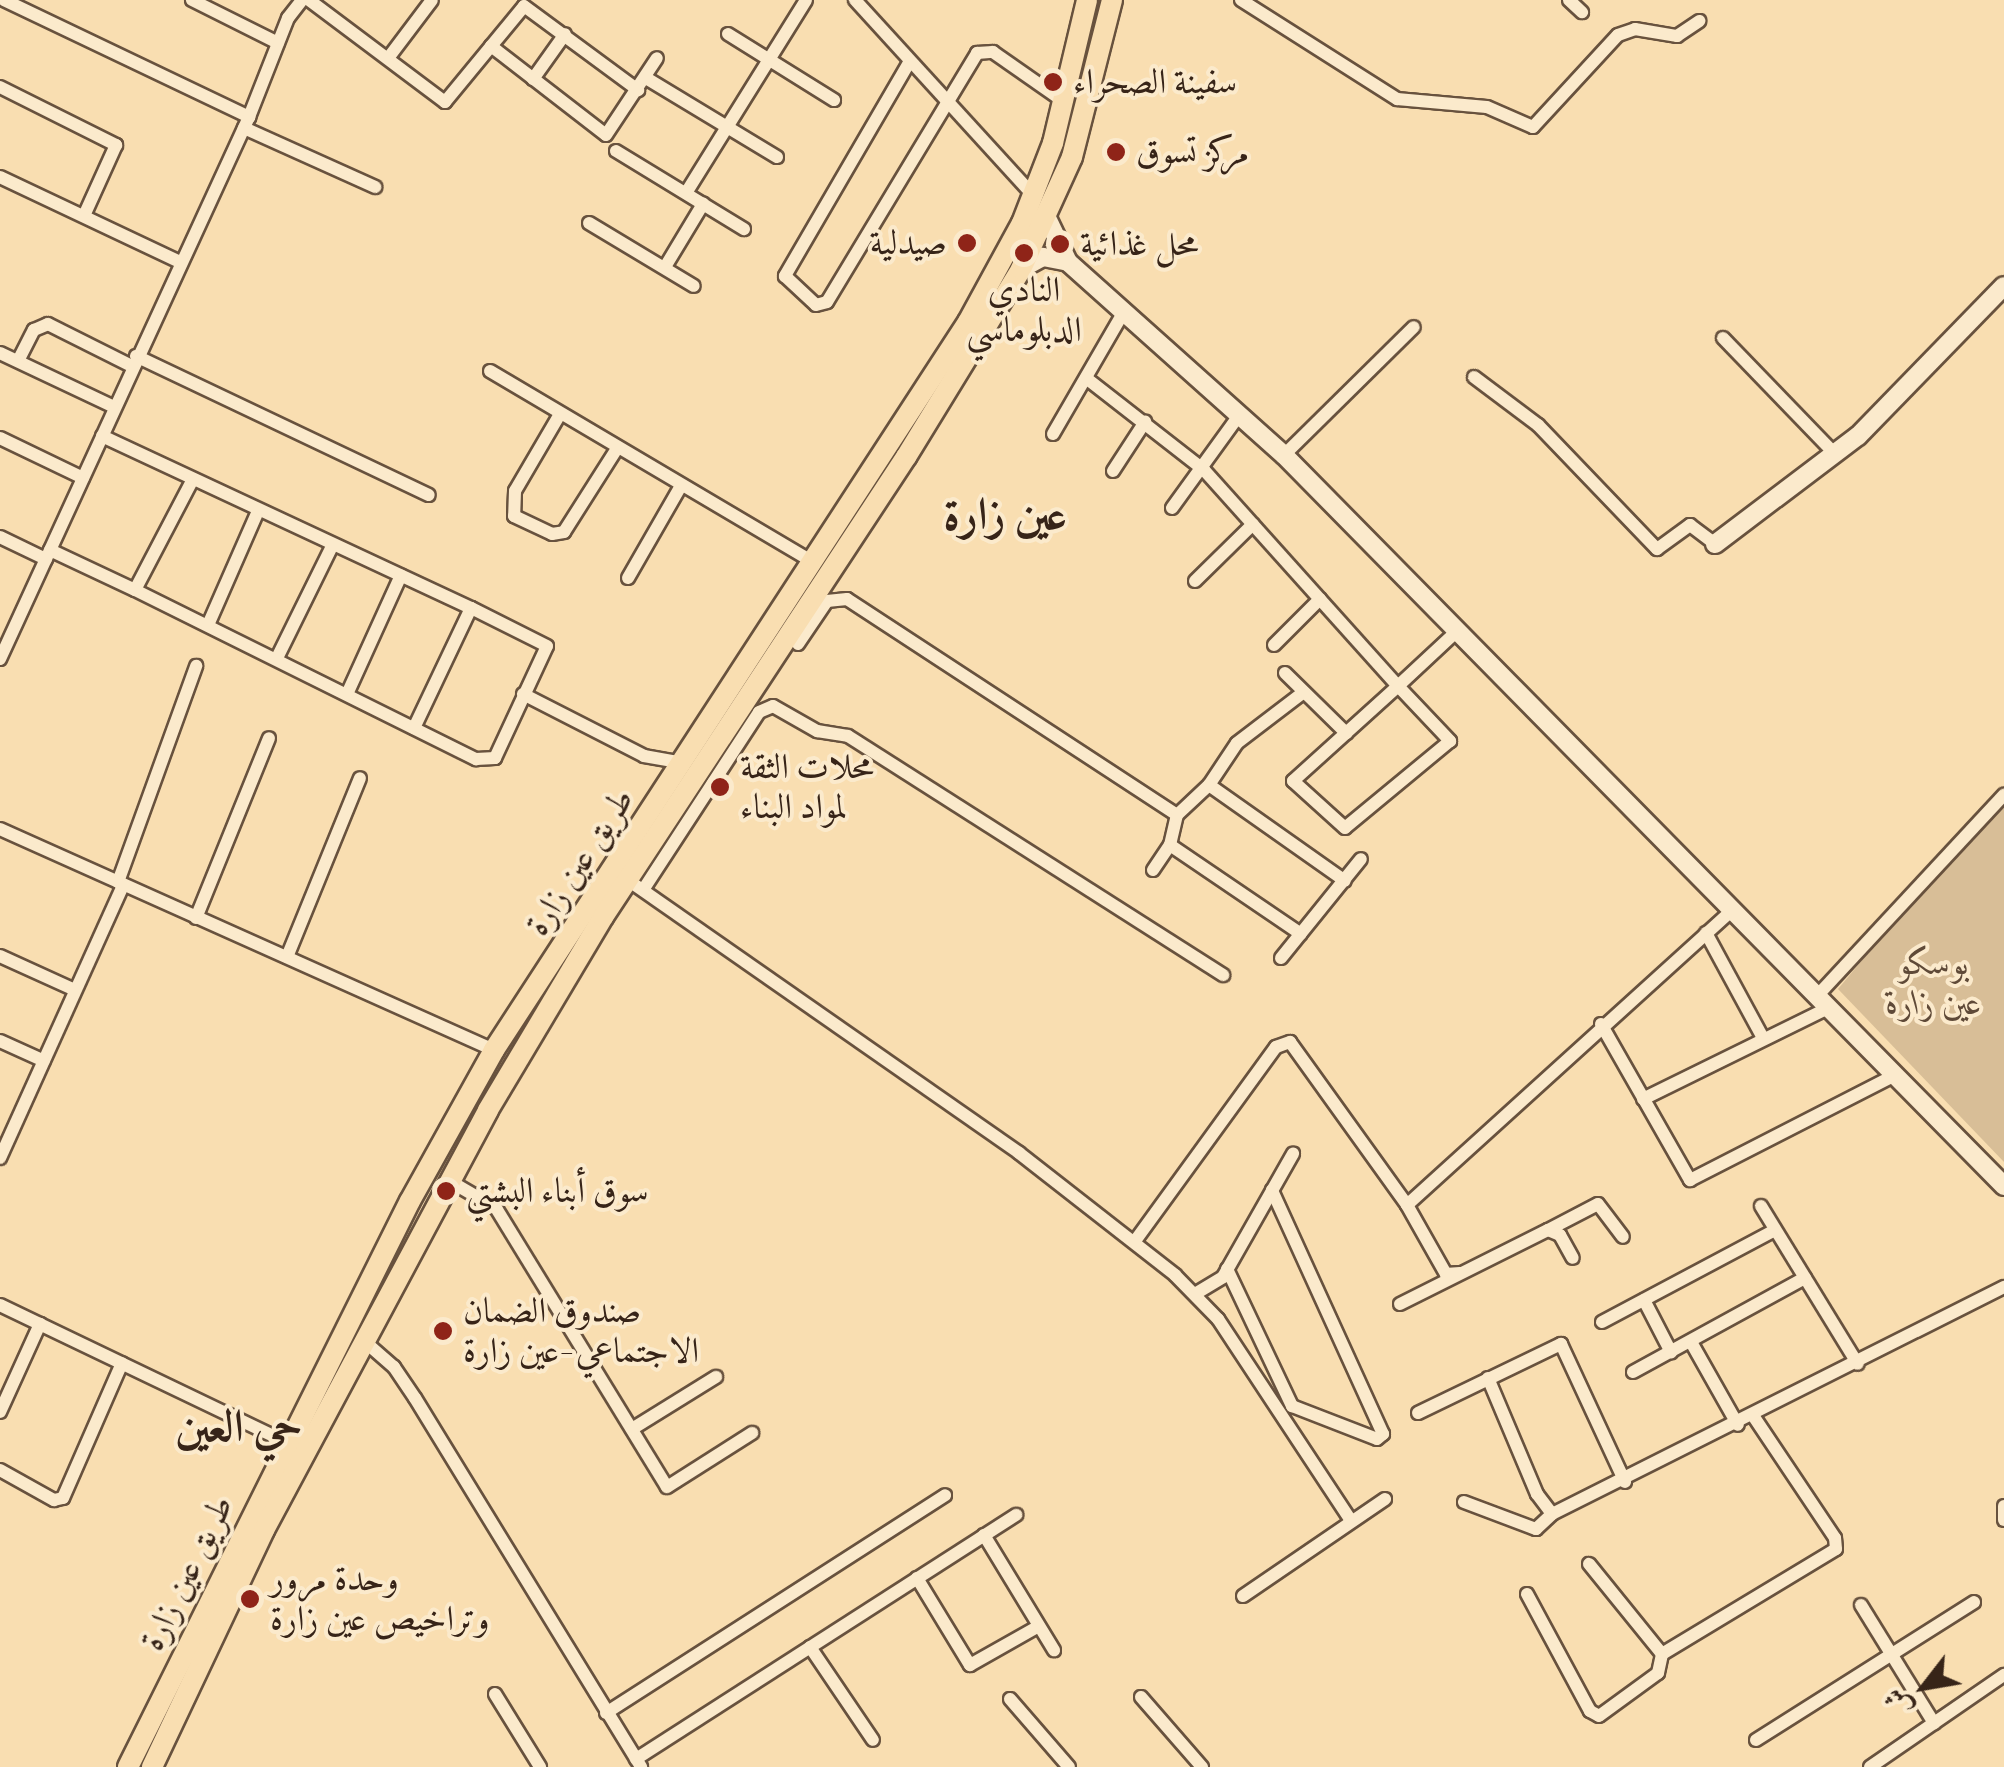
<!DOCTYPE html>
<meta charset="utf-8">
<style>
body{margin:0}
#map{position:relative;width:2004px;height:1767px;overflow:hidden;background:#f9deb1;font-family:"IM FELL French Canon",Amiri,serif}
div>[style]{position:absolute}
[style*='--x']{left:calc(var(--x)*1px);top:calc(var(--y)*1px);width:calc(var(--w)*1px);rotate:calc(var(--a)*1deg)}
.green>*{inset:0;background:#d8be97}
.roads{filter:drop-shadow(2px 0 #68523e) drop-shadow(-2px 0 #68523e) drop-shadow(0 2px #68523e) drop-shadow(0 -2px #68523e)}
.street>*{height:12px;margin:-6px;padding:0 6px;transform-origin:6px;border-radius:6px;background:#fbeacc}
.secondary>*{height:18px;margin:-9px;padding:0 9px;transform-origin:9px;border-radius:9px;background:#fbeacc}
.primary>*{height:20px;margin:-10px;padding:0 10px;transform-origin:10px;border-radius:10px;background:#f9deb1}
.dots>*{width:28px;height:28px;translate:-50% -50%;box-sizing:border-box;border:5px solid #fbeacc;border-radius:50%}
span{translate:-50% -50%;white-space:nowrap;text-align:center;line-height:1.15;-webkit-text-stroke:8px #fbeacc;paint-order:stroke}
.poi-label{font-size:35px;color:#372418}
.left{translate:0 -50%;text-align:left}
.right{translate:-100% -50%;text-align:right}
.street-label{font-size:35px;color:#372418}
.park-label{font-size:35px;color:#5f4a38;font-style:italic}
.district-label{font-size:45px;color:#372418;font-weight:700}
.north{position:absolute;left:1874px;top:1637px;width:100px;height:100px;-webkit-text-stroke:8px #fbeacc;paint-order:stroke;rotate:239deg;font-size:28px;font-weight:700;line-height:40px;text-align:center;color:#372418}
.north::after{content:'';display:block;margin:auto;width:35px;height:45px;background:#372418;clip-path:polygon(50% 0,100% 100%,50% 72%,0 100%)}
</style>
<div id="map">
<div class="green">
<div style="clip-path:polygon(2004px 790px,2004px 1162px,1838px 989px)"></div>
</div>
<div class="roads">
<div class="street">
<div style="--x:4;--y:0;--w:272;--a:25.5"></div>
<div style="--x:192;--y:0;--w:96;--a:26.6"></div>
<div style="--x:309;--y:0;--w:170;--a:36.9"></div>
<div style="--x:445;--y:102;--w:124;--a:-50.5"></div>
<div style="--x:524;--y:6;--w:142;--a:36.4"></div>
<div style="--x:855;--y:0;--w:264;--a:47.6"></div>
<div style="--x:1241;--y:0;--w:185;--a:32.4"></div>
<div style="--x:1397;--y:99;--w:90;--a:5.1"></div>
<div style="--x:1487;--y:107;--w:50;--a:23.5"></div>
<div style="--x:1533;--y:127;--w:125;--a:-47.3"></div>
<div style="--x:1618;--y:35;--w:18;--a:-19"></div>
<div style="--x:1635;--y:29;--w:43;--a:9.5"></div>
<div style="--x:1677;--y:36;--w:27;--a:-34"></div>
<div style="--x:1569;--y:0;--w:18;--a:43"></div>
<div style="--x:728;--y:34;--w:125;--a:31.9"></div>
<div style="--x:491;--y:46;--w:145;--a:37.7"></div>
<div style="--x:606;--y:135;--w:92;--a:-56.5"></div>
<div style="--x:389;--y:57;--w:71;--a:-53"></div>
<div style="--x:910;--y:61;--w:249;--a:120.2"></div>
<div style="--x:785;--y:276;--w:42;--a:43.1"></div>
<div style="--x:816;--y:305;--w:11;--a:-15"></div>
<div style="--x:827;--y:302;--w:291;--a:-58.9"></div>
<div style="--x:977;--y:53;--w:16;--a:-4"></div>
<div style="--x:993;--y:52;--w:85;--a:35"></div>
<div style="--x:646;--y:78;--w:153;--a:31.1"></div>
<div style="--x:533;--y:79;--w:55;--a:-54.6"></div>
<div style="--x:0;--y:87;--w:130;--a:26.6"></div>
<div style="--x:116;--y:145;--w:78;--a:114.3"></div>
<div style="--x:244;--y:128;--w:144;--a:24.2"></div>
<div style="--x:616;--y:151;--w:150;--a:31.4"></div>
<div style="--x:0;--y:177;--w:199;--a:25.3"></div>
<div style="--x:686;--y:193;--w:227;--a:-58.1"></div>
<div style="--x:589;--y:223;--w:122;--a:31"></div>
<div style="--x:665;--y:267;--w:74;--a:-58.9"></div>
<div style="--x:1723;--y:338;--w:161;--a:46"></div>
<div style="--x:0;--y:353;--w:126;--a:25.3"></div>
<div style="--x:136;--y:356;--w:324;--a:25.4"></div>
<div style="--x:18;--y:361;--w:35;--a:-63"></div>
<div style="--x:34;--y:330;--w:15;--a:-23"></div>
<div style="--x:48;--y:324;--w:94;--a:26.6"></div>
<div style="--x:490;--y:371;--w:377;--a:30.6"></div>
<div style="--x:1474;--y:377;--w:80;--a:36.9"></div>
<div style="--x:1538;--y:425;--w:172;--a:46.2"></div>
<div style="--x:1657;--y:549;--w:41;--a:-36"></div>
<div style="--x:1690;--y:525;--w:31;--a:37"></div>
<div style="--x:1086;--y:378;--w:150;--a:37.9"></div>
<div style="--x:1204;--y:470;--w:290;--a:48.1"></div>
<div style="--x:1398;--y:686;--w:76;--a:46.6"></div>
<div style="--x:1450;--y:741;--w:136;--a:140.4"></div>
<div style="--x:1345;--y:828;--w:70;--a:-137.9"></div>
<div style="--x:1293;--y:781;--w:142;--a:-42.1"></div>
<div style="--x:1398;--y:686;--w:82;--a:-43"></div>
<div style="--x:560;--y:414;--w:89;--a:120.3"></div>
<div style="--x:515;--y:491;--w:25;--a:92"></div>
<div style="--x:514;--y:516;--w:42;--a:25.3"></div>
<div style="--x:552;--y:534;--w:12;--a:-9"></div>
<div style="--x:564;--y:532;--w:97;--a:-57.6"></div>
<div style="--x:1053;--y:434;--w:143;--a:-59.9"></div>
<div style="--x:102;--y:436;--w:407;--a:25"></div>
<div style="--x:0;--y:438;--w:92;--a:25.7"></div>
<div style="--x:1284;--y:455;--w:182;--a:-44.6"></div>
<div style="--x:1113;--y:471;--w:59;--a:-56.9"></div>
<div style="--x:193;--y:479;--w:125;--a:117.6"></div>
<div style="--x:135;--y:590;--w:381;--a:26.4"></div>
<div style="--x:476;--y:759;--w:19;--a:-3"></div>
<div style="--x:495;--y:758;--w:123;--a:-65.1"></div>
<div style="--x:547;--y:646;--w:85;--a:-153.4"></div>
<div style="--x:471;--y:608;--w:133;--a:115.4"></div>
<div style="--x:1172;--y:508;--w:116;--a:-54.1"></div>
<div style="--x:0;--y:537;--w:51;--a:25.6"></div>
<div style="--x:50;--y:550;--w:94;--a:25.2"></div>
<div style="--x:628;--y:578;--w:106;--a:-60.1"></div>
<div style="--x:1195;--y:581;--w:81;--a:-44.5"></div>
<div style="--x:208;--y:625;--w:124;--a:-66.3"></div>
<div style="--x:798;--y:644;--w:52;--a:-56"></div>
<div style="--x:827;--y:601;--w:20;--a:-6"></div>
<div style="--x:847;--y:599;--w:394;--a:33.2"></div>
<div style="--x:1274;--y:645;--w:65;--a:-45"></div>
<div style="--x:277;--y:658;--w:125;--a:-63.8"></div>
<div style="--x:0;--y:659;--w:596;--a:-65.33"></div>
<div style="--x:249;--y:117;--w:106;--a:-68.5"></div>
<div style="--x:288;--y:18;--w:23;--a:-52"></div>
<div style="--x:1285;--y:673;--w:86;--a:44.5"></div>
<div style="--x:348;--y:692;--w:128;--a:-65.6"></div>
<div style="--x:523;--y:694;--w:136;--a:27.1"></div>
<div style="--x:644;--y:756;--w:41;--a:9.9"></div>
<div style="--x:1209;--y:785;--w:166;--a:35.2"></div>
<div style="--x:0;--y:829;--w:541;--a:24.1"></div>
<div style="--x:1170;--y:845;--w:158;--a:34.2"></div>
<div style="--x:1153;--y:870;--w:30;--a:-56"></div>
<div style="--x:1170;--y:845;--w:31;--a:-77"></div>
<div style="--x:1177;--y:815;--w:44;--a:-43.2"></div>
<div style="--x:1209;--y:785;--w:50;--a:-56.3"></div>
<div style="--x:1237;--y:743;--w:84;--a:-37.3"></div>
<div style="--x:628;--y:880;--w:477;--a:34.9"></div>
<div style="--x:1019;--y:1153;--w:198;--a:38"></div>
<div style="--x:1175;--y:1275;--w:62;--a:45.7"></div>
<div style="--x:1218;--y:1319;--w:242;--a:56.6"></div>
<div style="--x:118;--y:882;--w:230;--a:-70.1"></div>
<div style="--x:643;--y:890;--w:212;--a:-56.9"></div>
<div style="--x:759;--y:712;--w:15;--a:-23"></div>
<div style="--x:773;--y:706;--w:51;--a:29.6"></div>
<div style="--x:817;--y:731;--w:31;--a:9"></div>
<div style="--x:848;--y:736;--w:445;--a:32.5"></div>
<div style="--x:196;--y:918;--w:194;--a:-67.9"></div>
<div style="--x:1706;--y:933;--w:119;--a:61.5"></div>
<div style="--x:0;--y:956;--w:82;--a:24.4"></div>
<div style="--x:287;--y:957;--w:193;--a:-67.8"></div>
<div style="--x:1281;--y:958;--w:127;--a:-51.1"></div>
<div style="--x:1817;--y:996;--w:275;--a:-47.1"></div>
<div style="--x:1601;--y:1024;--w:180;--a:60.3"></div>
<div style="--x:1690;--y:1180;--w:228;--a:-27.1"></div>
<div style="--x:0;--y:1041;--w:48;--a:24.4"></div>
<div style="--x:1643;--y:1099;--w:206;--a:-26.2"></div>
<div style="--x:0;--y:1158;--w:299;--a:-65.7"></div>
<div style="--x:448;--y:1180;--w:56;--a:30.3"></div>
<div style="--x:496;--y:1208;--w:327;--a:58.5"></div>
<div style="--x:667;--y:1487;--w:101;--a:-32.4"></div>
<div style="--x:1407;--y:1205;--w:439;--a:-42.2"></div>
<div style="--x:1761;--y:1206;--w:185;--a:58.5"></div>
<div style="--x:1548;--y:1230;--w:56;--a:-27.5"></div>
<div style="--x:1598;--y:1204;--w:41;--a:52.9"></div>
<div style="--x:1135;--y:1241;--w:240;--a:-54"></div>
<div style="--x:1276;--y:1047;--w:15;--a:-20"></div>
<div style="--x:1290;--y:1042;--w:201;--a:54.3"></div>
<div style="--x:1407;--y:1205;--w:79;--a:60.5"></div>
<div style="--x:1446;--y:1274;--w:14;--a:-4"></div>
<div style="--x:1227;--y:1269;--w:152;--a:64.6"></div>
<div style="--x:1292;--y:1406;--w:91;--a:21.2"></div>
<div style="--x:1377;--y:1439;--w:8;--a:-40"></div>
<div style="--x:1383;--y:1434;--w:268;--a:-114.5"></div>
<div style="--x:1195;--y:1294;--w:33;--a:-31"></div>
<div style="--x:1223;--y:1277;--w:142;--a:-60.4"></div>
<div style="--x:1644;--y:1300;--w:59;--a:62.6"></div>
<div style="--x:1400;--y:1304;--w:165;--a:-26.6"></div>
<div style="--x:1548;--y:1230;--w:13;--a:23"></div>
<div style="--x:1560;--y:1235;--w:26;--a:61"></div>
<div style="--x:0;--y:1305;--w:319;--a:25.6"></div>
<div style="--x:1602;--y:1322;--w:196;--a:-28"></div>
<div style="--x:363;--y:1340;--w:41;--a:41.1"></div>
<div style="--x:394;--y:1367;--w:37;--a:56"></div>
<div style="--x:415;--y:1398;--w:433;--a:58.5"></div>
<div style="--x:1691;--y:1342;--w:95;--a:60.5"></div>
<div style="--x:1633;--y:1372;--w:196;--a:-28.7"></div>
<div style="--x:1488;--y:1378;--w:126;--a:67.1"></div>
<div style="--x:1537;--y:1494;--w:25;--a:53"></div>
<div style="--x:1552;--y:1514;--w:506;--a:-26.67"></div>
<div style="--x:0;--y:1412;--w:97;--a:-65.6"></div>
<div style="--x:1418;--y:1413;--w:159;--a:-25.8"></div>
<div style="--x:1561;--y:1344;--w:152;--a:65.1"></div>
<div style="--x:632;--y:1429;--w:99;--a:-31.8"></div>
<div style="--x:0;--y:1470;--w:62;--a:29.1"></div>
<div style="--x:54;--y:1500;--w:9;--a:-13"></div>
<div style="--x:63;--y:1498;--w:147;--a:-66.4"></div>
<div style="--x:1464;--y:1502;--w:77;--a:20.6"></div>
<div style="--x:1536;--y:1529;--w:22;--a:-43"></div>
<div style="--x:2004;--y:1506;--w:14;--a:90"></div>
<div style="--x:984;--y:1535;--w:135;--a:58.7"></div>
<div style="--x:917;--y:1578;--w:102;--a:58.7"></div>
<div style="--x:970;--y:1665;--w:79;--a:-29.5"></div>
<div style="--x:1527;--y:1594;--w:133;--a:61.7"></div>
<div style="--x:1590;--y:1711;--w:10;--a:29"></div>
<div style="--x:1599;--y:1716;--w:73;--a:-36.1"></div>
<div style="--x:1658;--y:1673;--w:19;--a:-78"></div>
<div style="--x:1662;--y:1654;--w:116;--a:-129"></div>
<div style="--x:1243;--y:1596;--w:172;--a:-34.3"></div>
<div style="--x:1861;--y:1605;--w:139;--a:58.3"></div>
<div style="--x:810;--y:1647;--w:112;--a:55.9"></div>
<div style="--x:1662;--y:1654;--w:203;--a:-31.1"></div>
<div style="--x:1836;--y:1549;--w:11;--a:-95"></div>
<div style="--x:1835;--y:1538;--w:146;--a:-123.8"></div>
<div style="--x:495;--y:1694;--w:86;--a:58.3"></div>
<div style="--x:1141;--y:1697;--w:93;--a:48.9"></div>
<div style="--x:1010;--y:1699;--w:90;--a:49.1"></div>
<div style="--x:606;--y:1713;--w:403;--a:-32.7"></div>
<div style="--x:1756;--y:1740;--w:258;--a:-32.3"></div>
<div style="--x:636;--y:1759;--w:452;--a:-32.7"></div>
<div style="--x:1870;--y:1767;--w:163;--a:-34.5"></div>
</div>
<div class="secondary">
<div style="--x:1046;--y:216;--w:51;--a:64.4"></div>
<div style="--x:1068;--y:262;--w:290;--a:41.8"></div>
<div style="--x:1284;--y:455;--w:1026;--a:45.43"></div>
<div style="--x:1021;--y:269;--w:25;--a:-29"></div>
<div style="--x:1043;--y:257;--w:25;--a:11"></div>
<div style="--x:1715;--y:544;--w:179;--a:-37.1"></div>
<div style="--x:1858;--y:436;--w:209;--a:-45.8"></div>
</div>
<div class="primary">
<div style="--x:128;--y:1767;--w:632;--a:-63.52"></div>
<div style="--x:410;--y:1201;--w:173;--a:-60.9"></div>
<div style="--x:494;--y:1050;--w:869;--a:-56.93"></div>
<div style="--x:968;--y:322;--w:113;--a:-61.4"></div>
<div style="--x:1022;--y:223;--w:86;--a:-68.8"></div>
<div style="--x:1053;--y:143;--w:147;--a:-76.6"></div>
<div style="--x:152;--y:1767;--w:262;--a:-64.7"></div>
<div style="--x:264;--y:1530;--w:476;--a:-61.9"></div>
<div style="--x:488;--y:1110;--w:225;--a:-59.2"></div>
<div style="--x:603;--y:917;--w:551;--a:-56.63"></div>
<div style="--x:906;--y:457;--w:220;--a:-58.5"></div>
<div style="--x:1021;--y:269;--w:123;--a:-65.5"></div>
<div style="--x:1072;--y:157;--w:162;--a:-75.7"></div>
</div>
</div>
<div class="dots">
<div style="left:1053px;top:82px;background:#8f2418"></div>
<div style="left:1116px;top:152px;background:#8f2418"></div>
<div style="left:967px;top:243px;background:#8f2418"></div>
<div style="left:1060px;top:244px;background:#8f2418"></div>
<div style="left:1024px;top:253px;background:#8f2418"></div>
<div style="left:720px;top:787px;background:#8f2418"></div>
<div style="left:446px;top:1191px;background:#8f2418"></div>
<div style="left:443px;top:1331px;background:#8f2418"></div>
<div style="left:250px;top:1599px;background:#8f2418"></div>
</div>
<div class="poi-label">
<span class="left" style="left:1073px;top:82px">سفينة الصحراء</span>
<span class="left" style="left:1136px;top:152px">مركز تسوق</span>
<span class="right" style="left:947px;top:243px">صيدلية</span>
<span class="left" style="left:1080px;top:244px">محل غذائية</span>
<span style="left:1024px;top:310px">النادي<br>الدبلوماسي</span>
<span class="left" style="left:740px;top:787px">محلات الثقة<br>لمواد البناء</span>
<span class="left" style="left:466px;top:1191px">سوق أبناء البشتي</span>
<span class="left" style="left:463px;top:1331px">صندوق الضمان<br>الاجتماعي -عين زارة</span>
<span class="left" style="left:270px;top:1599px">وحدة مرور<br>وتراخيص عين زارة</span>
</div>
<div class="street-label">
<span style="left:580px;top:862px;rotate:-57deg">طريق عين زارة</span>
<span style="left:187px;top:1573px;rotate:-64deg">طريق عين زارة</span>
</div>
<div class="park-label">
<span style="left:1934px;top:983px">بوسكو<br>عين زارة</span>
</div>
<div class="district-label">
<span style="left:1005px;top:515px">عين زارة</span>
<span style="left:239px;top:1427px">حي العين</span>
</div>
<div class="north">ش</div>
</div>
